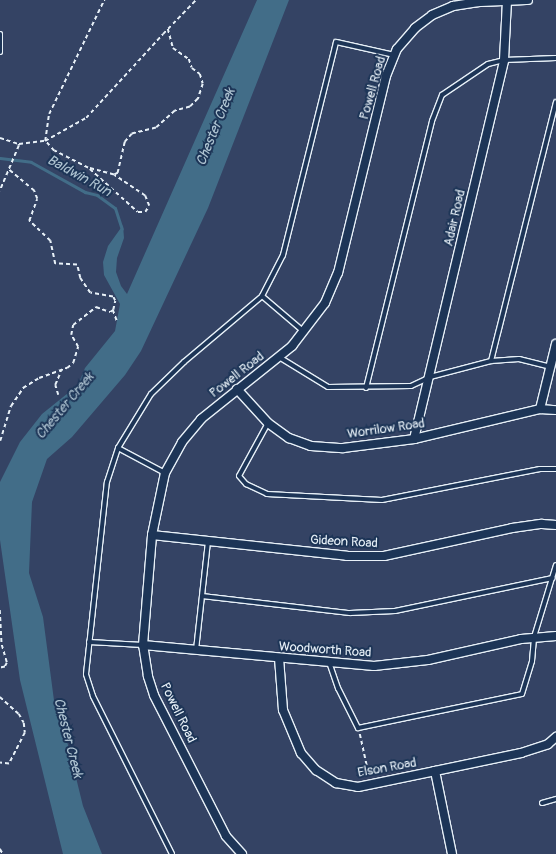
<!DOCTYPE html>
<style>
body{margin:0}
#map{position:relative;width:556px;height:854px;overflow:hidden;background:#344364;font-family:Pangolin,sans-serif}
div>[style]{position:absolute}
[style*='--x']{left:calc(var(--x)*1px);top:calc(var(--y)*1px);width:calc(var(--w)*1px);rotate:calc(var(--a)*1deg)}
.water>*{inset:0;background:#426d88}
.stream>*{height:3px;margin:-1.5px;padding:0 1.5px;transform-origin:1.5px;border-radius:1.5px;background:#426d88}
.path>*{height:1.5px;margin-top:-0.75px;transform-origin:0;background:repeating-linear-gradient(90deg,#e8f1f8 0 4px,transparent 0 7px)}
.roads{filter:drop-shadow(1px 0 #e8f1f8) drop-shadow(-1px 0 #e8f1f8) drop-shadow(0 1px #e8f1f8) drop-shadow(0 -1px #e8f1f8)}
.lane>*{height:4px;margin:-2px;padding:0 2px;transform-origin:2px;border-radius:2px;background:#1d3557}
.street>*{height:8px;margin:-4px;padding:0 4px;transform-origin:4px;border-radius:4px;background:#1d3557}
span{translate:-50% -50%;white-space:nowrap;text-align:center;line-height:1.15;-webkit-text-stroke:4px #1d3557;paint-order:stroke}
.street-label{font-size:13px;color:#e8f1f8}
.water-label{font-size:14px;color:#aec3d1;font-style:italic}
</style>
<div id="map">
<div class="water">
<div style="clip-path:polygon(257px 0,289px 0,208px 208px,141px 351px,125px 375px,72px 437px,47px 459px,32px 502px,29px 573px,43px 617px,55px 708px,68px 745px,83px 806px,102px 854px,63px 854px,20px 680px,0 540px,0 482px,20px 442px,42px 414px,78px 385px,85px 368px,115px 331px,120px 304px,104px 275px,103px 262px,108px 246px,123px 225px,124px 238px,117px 258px,116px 272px,121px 286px,127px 294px)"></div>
</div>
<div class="stream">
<div style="--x:0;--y:158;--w:31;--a:7"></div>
<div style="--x:31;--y:162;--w:62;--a:29.1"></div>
<div style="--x:85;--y:192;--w:12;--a:14"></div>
<div style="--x:97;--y:195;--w:22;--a:36"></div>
<div style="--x:115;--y:208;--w:22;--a:72"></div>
</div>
<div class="path">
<div style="--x:168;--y:29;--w:20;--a:75"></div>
<div style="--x:173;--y:48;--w:19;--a:35"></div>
<div style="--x:189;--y:59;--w:9;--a:72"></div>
<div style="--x:192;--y:68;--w:10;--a:37"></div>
<div style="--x:200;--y:74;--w:10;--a:73"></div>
<div style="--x:203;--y:84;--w:16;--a:108"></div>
<div style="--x:198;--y:99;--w:11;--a:135"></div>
<div style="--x:190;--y:107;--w:16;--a:165"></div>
<div style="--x:175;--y:111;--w:25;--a:138"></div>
<div style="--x:156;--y:128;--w:25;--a:166"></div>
<div style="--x:132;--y:134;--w:11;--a:131"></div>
<div style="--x:125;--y:142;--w:32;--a:103"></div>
<div style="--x:118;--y:173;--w:4;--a:153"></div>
<div style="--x:114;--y:175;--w:27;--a:-165"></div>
<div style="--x:88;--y:168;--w:38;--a:-153"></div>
<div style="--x:54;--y:151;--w:13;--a:-132"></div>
<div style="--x:45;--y:141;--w:47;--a:-29.3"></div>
<div style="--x:86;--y:118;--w:114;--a:-47.5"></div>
<div style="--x:163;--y:34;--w:47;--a:-45.9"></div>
<div style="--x:0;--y:138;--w:20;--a:18"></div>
<div style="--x:19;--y:144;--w:2;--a:90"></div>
<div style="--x:19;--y:146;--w:49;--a:112.9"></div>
<div style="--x:19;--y:144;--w:26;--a:-7"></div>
<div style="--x:45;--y:141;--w:27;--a:-82"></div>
<div style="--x:49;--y:114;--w:127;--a:-64.2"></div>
<div style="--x:90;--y:169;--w:64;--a:41.9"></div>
<div style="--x:138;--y:212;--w:7;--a:0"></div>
<div style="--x:145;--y:212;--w:7;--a:-56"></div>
<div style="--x:149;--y:206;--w:11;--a:-112"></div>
<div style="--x:145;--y:196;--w:37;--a:-146"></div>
<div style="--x:113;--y:310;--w:12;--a:70"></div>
<div style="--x:58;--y:395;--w:10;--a:-107"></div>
<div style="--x:55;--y:385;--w:15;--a:-67"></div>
<div style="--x:0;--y:441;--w:37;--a:-73"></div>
<div style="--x:11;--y:406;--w:22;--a:-56"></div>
<div style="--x:23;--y:388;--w:19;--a:-32"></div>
<div style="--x:39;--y:378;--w:30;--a:-20"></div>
<div style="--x:67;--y:368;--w:8;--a:-40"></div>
<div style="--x:73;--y:363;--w:17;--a:-73"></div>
<div style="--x:78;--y:347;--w:14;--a:-120"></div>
<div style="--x:71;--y:335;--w:10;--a:-79"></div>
<div style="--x:73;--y:325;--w:29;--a:-38"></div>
<div style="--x:96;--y:307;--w:15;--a:20"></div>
<div style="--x:110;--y:312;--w:4;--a:-34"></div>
<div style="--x:113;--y:310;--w:9;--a:-77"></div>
<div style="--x:115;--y:301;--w:4;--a:-117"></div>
<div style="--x:113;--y:297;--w:23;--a:-170"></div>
<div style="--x:90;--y:293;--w:18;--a:-124"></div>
<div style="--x:80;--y:278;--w:13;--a:-103"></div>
<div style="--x:77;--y:265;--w:22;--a:-177"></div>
<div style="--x:55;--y:264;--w:24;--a:-102"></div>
<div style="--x:50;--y:241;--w:29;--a:-136"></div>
<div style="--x:29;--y:221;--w:23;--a:-70"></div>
<div style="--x:37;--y:199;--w:9;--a:-111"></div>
<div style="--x:34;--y:191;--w:34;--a:-140"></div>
<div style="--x:0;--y:610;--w:35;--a:87"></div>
<div style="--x:2;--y:645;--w:19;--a:74"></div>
<div style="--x:7;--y:663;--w:4;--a:117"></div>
<div style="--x:5;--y:667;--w:5;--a:169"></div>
<div style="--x:0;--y:697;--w:25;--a:42"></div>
<div style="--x:19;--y:714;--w:10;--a:61"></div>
<div style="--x:24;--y:723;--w:10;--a:84"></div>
<div style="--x:25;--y:733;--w:35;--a:117"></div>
<div style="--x:9;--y:764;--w:9;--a:-174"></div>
<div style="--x:360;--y:734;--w:42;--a:77.6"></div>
<div style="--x:0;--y:849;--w:6;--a:59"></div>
</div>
<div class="roads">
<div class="lane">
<div style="--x:0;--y:34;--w:18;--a:90"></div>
<div style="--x:262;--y:296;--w:54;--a:40.5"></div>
<div style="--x:279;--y:357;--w:57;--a:31.5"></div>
<div style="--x:328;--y:387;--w:83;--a:-0.7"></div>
<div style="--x:411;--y:386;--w:21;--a:-25"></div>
<div style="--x:430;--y:377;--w:63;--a:-14.7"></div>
<div style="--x:491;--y:361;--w:28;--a:-4"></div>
<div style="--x:519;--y:359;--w:32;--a:14"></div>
<div style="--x:491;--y:361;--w:267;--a:-75.9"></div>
<div style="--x:366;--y:388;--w:275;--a:-76.1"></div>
<div style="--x:432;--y:121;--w:28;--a:-69"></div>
<div style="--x:442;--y:95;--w:55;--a:-34"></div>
<div style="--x:488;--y:64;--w:16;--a:-14"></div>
<div style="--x:504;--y:60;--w:52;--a:-2.2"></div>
<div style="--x:268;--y:423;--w:60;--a:118.7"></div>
<div style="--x:239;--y:476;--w:11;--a:49"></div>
<div style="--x:246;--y:484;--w:23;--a:25"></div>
<div style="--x:267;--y:494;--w:115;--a:3"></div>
<div style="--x:382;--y:500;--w:161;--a:-11.1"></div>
<div style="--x:540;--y:469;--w:16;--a:0"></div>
<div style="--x:118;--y:448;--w:53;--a:28"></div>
<div style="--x:202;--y:596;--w:149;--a:6.6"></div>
<div style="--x:350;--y:613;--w:45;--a:-2.5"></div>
<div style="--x:395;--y:611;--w:161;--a:-11.8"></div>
<div style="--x:89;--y:642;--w:54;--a:3.2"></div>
<div style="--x:196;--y:650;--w:110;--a:-83.7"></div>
<div style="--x:329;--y:662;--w:28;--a:71"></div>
<div style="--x:338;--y:688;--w:45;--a:63.4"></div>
<div style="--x:358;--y:728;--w:167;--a:-11.7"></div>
<div style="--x:522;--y:694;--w:34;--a:-73"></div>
<div style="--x:532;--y:661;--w:24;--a:-85"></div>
<div style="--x:534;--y:637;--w:75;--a:-73"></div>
<div style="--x:542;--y:803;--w:15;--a:-16"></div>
<div style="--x:172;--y:854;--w:177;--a:-116.6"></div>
<div style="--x:93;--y:696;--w:23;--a:-108"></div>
<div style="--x:86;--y:674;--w:193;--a:-83.8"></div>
<div style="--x:107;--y:482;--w:36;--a:-72"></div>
<div style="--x:118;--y:448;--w:63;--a:-58.6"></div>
<div style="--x:151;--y:394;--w:46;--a:-44.1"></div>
<div style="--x:184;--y:362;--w:102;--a:-40.2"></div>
<div style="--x:262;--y:296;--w:46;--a:-62.9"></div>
<div style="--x:283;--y:255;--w:219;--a:-76"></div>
<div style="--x:336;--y:42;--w:59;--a:12.6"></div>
</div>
<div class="street">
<div style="--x:237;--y:389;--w:46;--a:47.6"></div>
<div style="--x:268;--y:423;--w:26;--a:36"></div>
<div style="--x:289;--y:438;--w:23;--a:20"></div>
<div style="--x:311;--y:446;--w:32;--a:4"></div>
<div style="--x:343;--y:448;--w:72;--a:-7.2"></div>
<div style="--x:414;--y:439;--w:130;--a:-13.4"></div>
<div style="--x:540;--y:409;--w:16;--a:4"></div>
<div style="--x:540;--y:409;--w:67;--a:-76.2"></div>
<div style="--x:414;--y:439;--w:390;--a:-76.6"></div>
<div style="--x:504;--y:60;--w:60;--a:-87.1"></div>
<div style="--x:152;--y:535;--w:196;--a:6.1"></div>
<div style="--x:347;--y:556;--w:37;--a:0"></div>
<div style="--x:384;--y:556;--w:131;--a:-12.3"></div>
<div style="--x:512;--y:528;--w:30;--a:-8"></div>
<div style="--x:542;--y:524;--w:14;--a:4"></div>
<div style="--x:143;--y:645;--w:232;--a:5.2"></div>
<div style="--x:374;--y:666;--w:54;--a:-6.3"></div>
<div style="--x:428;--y:660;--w:95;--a:-12.7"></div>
<div style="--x:521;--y:639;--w:35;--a:-5"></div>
<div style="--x:279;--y:658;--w:52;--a:85.6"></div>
<div style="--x:283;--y:710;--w:47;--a:67.3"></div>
<div style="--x:301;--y:753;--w:23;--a:49"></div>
<div style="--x:316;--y:770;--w:24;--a:33"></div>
<div style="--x:336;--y:783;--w:22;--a:10"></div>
<div style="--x:358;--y:787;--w:79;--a:-11.7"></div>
<div style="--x:435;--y:771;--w:88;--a:-11.8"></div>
<div style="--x:521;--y:753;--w:28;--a:-18"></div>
<div style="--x:548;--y:744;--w:11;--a:-41"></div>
<div style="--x:435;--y:771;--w:85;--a:78.4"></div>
<div style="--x:242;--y:854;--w:24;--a:-132"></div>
<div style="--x:226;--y:836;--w:158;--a:-117.1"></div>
<div style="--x:154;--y:695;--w:20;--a:-108"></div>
<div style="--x:148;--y:676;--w:31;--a:-99"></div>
<div style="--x:143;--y:645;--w:110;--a:-85.3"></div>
<div style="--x:152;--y:535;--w:63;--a:-78.2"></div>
<div style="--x:165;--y:473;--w:35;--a:-61"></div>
<div style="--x:182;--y:442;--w:30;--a:-50"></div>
<div style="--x:201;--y:419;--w:117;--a:-38.7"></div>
<div style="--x:292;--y:346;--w:54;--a:-52.5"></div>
<div style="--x:325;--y:303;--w:33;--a:-67"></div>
<div style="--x:338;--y:273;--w:203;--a:-76.3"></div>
<div style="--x:386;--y:76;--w:29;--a:-68"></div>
<div style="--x:397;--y:49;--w:28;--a:-49"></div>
<div style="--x:415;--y:28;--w:21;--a:-37"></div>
<div style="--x:432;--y:15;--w:23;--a:-23"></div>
<div style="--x:453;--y:6;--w:26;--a:-9"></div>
<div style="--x:479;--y:2;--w:49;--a:-2.3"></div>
</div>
</div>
<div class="street-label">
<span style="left:373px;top:88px;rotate:-74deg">Powell Road</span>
<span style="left:455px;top:218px;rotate:-77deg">Adair Road</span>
<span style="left:237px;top:375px;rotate:-38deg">Powell Road</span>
<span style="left:386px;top:429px;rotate:-8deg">Worrilow Road</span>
<span style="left:344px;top:542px;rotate:3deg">Gideon Road</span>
<span style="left:325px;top:650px;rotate:4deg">Woodworth Road</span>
<span style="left:178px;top:713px;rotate:64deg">Powell Road</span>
<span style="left:387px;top:768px;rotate:-10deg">Elson Road</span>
</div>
<div class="water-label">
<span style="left:216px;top:127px;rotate:-68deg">Chester Creek</span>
<span style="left:79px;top:176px;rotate:29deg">Baldwin Run</span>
<span style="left:65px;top:406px;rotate:-50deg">Chester Creek</span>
<span style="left:68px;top:738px;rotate:76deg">Chester Creek</span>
</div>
</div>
